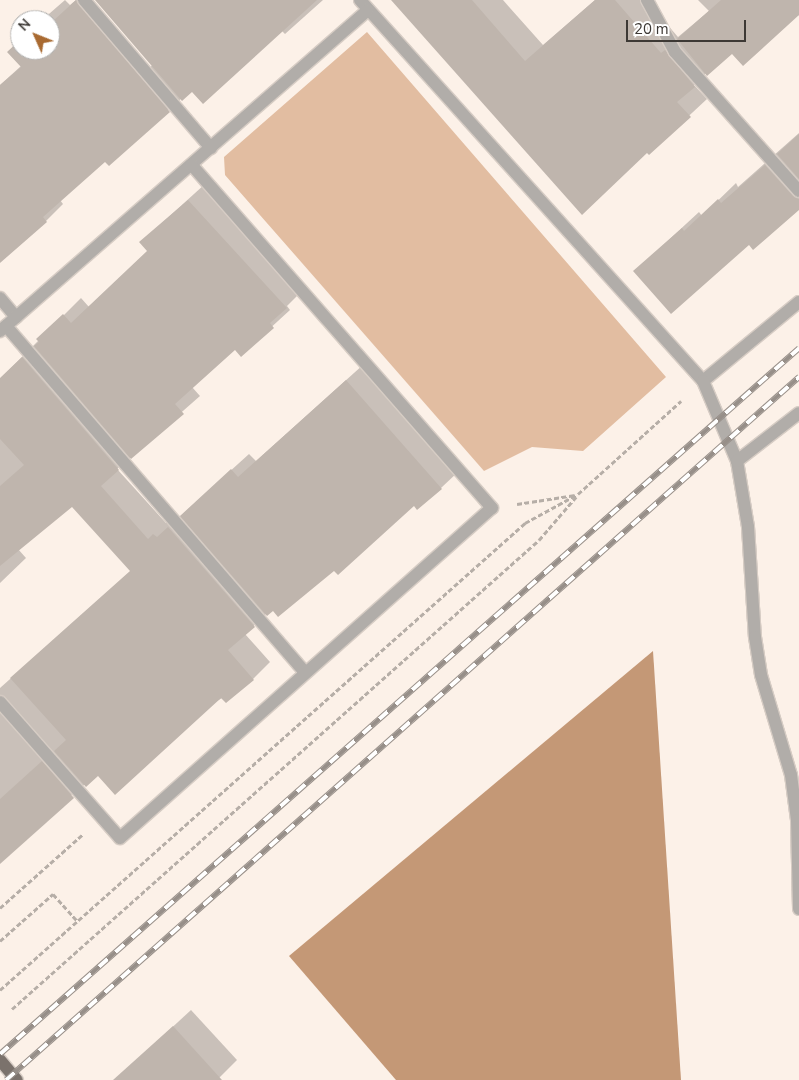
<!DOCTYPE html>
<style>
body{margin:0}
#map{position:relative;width:799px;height:1080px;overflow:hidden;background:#fcf1e8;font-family:"Nunito Sans",sans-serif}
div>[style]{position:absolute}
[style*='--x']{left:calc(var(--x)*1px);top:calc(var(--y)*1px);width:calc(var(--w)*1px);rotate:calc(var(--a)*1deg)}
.green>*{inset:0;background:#e2bda1}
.water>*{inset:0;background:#c49876}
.shadow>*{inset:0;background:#0003}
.building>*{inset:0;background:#bfb5ad}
.path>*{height:3px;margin-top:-1.5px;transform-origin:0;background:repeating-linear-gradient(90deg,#b6aea7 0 5px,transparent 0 7.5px)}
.roads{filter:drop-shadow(1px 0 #d6ccc4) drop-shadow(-1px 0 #d6ccc4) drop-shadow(0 1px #d6ccc4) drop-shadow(0 -1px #d6ccc4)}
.minor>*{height:12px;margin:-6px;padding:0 6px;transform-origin:6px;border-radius:6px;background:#b1ada9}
.primary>*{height:12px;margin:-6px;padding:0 6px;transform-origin:6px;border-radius:6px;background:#7b726c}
.rail>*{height:5.5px;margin-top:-2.75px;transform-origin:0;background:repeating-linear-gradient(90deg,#fff 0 11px,#978f89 0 22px);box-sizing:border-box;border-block:1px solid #978f89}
span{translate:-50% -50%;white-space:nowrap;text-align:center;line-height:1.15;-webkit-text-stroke:4px #fff;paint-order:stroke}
.north{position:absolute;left:10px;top:10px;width:50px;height:50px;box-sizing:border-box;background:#fff;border:1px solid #b1b0ae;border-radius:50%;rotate:314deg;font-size:14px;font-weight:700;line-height:20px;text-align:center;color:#3d3935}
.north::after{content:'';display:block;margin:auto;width:18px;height:22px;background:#a96a31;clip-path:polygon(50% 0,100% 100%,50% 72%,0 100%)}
.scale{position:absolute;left:626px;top:20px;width:120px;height:22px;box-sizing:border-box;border:2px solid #3d3935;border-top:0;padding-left:6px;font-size:15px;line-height:18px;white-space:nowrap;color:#3d3935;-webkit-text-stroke:4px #fff;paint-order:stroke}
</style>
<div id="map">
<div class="green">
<div style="clip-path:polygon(367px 32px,666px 377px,583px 451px,532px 447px,484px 471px,225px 175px,224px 157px)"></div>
</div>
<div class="water">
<div style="clip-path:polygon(653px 651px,681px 1080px,396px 1080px,289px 956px)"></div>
</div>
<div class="shadow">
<div style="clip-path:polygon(65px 0,70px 5px,76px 0,85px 0,147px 70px,157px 61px,135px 0,323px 0,285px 34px,282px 31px,192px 90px,105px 160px,60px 200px,63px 204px,46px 221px,0 261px,0 85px,21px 66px,8px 52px,20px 40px,20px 50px,50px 50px,50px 20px,42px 20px)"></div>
<div style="clip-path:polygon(393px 0,503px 0,543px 45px,595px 0,646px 0,678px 37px,709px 11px,698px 0,799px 0,799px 15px,732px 52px,706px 73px,694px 85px,707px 99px,649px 153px)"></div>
<div style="clip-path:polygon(799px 133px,799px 203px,749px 243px,635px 271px,699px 212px,702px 216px,736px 183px,738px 187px)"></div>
<div style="clip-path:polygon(205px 184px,303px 290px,287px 306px,290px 310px,241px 355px,235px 348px,192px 387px,200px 396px,117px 469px,166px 523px,171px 518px,174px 522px,249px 454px,256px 461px,364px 364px,458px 472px,441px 488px,414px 504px,334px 569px,266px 614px,245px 634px,270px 662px,253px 679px,98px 774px,0 851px,0 688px,131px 571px,72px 505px,18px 549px,26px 558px,0 583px,0 379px,81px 298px,89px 307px,148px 251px,141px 242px)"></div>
<div style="clip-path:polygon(191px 1010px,237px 1060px,217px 1080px,115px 1080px)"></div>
</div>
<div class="building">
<div style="clip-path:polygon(76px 0,170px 112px,109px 166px,105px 162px,43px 217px,47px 222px,0 263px,0 85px,21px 67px,7px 52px,20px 40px,20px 50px,50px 50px,50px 20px,42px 20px,48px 15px,53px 21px)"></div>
<div style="clip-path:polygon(95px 0,317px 0,203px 104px,192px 92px,182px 101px)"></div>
<div style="clip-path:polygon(391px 0,472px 0,525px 61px,595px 0,615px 0,661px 53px,665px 50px,695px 87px,677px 102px,691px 117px,649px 155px,647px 153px,582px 215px)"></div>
<div style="clip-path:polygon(721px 0,799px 0,799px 15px,743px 66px,732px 54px,707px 76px,677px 39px)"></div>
<div style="clip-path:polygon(799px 134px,799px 179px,777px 154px)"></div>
<div style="clip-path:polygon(765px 165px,793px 196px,799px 199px,799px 210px,753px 250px,749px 245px,671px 314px,633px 271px,682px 228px,684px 231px,718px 199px,721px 203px)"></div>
<div style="clip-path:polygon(188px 200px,287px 308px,270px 323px,274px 328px,241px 357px,235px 350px,175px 404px,184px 414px,131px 459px,34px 346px,39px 342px,36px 339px,63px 314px,71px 323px,147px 251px,139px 242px)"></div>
<div style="clip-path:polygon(22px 357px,119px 470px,101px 486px,148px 539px,153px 534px,157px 537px,168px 527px,255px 627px,228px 650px,254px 680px,226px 703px,221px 698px,115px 795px,98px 776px,86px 787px,54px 751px,66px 740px,10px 678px,130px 571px,72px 507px,0 566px,0 486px,24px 465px,0 439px,0 378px)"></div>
<div style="clip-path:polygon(346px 380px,442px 489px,417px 510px,414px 506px,338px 575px,334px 571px,278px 617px,273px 611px,267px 616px,180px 516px,231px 469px,238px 477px)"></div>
<div style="clip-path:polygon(42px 761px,74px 798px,0 864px,0 799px)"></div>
<div style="clip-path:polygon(173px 1026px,222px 1080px,113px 1080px)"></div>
</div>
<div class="path">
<div style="--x:517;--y:504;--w:59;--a:-8.8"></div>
<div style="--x:0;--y:908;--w:110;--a:-41.7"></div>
<div style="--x:0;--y:941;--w:71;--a:-41.6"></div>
<div style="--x:53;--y:894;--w:36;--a:48"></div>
<div style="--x:0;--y:990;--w:703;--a:-41.65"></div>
<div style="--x:525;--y:523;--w:60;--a:-28.7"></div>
<div style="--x:578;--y:494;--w:139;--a:-42.1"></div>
<div style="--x:12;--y:1009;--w:705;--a:-41.67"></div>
<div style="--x:539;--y:540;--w:57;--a:-49.3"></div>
</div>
<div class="roads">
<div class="minor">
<div style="--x:84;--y:0;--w:195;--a:49.4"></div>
<div style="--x:360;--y:0;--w:513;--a:48"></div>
<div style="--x:703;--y:381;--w:124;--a:-39.5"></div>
<div style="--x:647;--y:0;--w:59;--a:61.7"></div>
<div style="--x:675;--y:52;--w:186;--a:48.3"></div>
<div style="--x:0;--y:298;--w:25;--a:50"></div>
<div style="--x:6;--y:326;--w:458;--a:49.2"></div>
<div style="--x:0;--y:331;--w:488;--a:-41.1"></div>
<div style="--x:703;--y:381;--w:87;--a:67"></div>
<div style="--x:737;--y:461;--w:67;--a:80.5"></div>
<div style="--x:748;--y:527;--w:110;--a:86.4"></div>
<div style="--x:755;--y:637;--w:38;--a:81"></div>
<div style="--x:761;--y:675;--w:104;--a:73.3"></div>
<div style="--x:791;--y:775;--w:45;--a:82.4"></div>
<div style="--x:797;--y:820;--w:89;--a:88.7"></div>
<div style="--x:737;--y:461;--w:78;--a:-37.7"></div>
<div style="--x:0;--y:702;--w:181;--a:48.6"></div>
<div style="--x:120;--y:838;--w:497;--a:-41.6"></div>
<div style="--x:492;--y:508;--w:456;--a:-131.2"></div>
</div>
<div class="primary">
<div style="--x:0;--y:1060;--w:26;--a:50"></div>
</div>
</div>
<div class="rail">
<div style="--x:0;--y:1054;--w:1066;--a:-41.46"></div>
<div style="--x:6;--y:1080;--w:1060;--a:-41.56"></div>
</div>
<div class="north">N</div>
<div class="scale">20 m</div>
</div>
